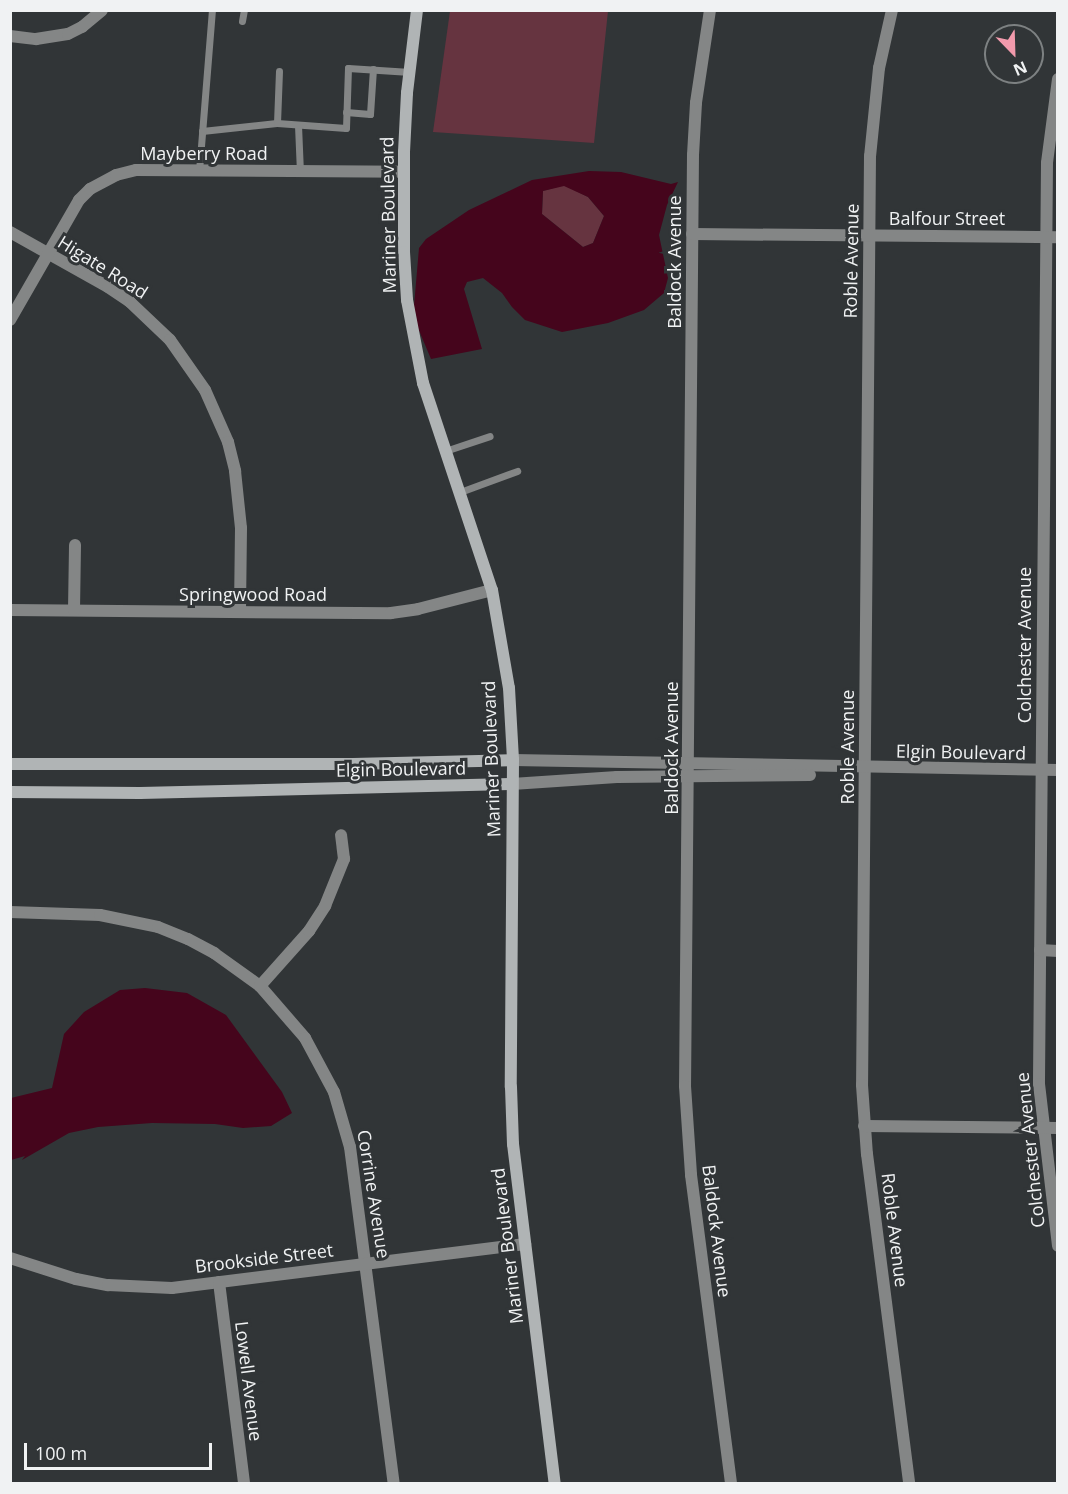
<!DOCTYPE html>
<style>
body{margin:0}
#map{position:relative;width:1068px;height:1494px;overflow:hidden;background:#313537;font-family:"Open Sans",sans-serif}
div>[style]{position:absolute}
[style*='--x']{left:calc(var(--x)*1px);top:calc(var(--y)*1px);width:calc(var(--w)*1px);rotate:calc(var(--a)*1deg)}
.green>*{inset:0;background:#663440}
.water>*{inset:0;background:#45051c}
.service>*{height:7px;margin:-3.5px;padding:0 3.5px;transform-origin:3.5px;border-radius:3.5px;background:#848686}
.minor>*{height:12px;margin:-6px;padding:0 6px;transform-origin:6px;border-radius:6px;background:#848686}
.tertiary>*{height:12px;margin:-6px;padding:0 6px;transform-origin:6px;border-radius:6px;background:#848686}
.secondary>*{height:12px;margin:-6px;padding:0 6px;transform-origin:6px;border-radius:6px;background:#b0b4b5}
span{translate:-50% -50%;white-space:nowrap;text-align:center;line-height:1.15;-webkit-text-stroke:6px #313537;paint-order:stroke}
.street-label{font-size:18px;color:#f0f2f3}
.frame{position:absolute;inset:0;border:12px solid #f0f2f3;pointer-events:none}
.north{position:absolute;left:984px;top:24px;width:60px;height:60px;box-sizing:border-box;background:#313537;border:2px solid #7d8182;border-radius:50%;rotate:157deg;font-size:16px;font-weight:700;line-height:24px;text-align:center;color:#f0f2f3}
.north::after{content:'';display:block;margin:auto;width:21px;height:27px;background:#f29aac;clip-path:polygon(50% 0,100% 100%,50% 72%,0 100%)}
.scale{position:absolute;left:24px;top:1443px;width:188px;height:27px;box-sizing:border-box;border:3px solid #f0f2f3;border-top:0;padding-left:8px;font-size:18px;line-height:21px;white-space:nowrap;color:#f0f2f3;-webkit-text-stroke:4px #313537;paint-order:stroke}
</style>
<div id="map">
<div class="green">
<div style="clip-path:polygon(450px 11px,608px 11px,594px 143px,433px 132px)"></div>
<div style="clip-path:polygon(564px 185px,588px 197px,604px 216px,593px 243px,583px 247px,542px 214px,543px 191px)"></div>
</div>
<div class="water">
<div style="clip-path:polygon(evenodd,589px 171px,621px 172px,671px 184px,678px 182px,667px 205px,659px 235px,668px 278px,664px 293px,644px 310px,608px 323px,562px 332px,525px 320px,512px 307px,502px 293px,483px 278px,467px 282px,464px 289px,482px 349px,431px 359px,418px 328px,414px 306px,419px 248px,426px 239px,469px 210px,532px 180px,589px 171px,564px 186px,588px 197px,604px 216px,593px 243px,583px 247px,542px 214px,543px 191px,564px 186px)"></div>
<div style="clip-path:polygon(145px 988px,187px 993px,226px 1015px,282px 1092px,292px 1113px,271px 1126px,243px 1128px,215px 1124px,152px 1123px,98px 1127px,69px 1133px,22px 1160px,25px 1156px,11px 1160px,11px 1098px,52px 1088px,64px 1034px,84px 1012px,120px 990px)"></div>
</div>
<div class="service">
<div style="--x:242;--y:21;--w:11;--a:-80"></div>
<div style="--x:346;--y:112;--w:24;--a:5"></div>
<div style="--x:370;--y:114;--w:45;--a:-86.2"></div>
<div style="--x:277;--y:123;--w:52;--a:-87.8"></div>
<div style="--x:298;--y:125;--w:47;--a:87.6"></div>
<div style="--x:202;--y:131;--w:75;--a:-6.1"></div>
<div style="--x:277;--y:123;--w:69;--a:4.1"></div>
<div style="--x:346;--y:128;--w:60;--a:-88.1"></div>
<div style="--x:348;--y:68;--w:62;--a:3.7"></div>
<div style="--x:199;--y:171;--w:162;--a:-85.4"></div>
<div style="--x:445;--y:451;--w:47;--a:-18.4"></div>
<div style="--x:460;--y:492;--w:61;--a:-20.2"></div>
</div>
<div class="minor">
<div style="--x:710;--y:10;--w:94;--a:98.6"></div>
<div style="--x:696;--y:103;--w:52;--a:93.3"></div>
<div style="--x:693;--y:155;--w:931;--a:90.49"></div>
<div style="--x:685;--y:1086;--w:89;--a:86.1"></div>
<div style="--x:691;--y:1175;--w:312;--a:82.6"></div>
<div style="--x:892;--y:10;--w:59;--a:102.6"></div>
<div style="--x:879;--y:68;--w:88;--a:95.8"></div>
<div style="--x:870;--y:156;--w:929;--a:90.49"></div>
<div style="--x:862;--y:1085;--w:69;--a:85.9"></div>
<div style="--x:867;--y:1154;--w:333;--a:82.7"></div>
<div style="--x:10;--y:36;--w:26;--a:7"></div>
<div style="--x:36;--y:39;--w:32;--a:-9"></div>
<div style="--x:68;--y:34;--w:16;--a:-27"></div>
<div style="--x:82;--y:27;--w:26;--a:-40"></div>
<div style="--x:1058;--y:79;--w:85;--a:97.5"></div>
<div style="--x:1047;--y:163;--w:921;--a:90.5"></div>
<div style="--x:1039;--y:1084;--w:163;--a:83.3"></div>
<div style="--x:10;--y:232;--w:112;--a:29.3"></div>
<div style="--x:108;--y:287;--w:27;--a:34"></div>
<div style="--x:130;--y:302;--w:55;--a:43.5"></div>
<div style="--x:170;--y:340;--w:61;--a:55"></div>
<div style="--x:205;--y:390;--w:57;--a:66.1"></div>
<div style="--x:228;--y:442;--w:30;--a:76"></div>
<div style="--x:235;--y:471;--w:57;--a:84"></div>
<div style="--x:241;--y:528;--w:84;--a:90.7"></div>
<div style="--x:692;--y:234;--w:366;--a:0.5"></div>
<div style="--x:10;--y:320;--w:138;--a:-60.1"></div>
<div style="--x:79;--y:200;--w:16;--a:-45"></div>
<div style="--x:90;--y:189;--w:30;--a:-28"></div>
<div style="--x:116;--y:175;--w:21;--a:-14"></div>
<div style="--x:136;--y:170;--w:268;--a:0.4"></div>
<div style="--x:10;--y:610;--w:381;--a:0.5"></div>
<div style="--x:391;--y:613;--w:27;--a:-8"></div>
<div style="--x:418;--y:609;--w:76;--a:-14.4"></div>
<div style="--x:74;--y:610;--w:65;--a:-89.1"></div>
<div style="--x:10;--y:912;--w:90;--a:1.9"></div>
<div style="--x:100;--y:915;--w:59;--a:11.7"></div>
<div style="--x:158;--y:927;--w:32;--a:22"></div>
<div style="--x:188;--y:939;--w:30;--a:28"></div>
<div style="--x:214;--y:953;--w:57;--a:35.7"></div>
<div style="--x:260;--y:986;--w:69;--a:49.1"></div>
<div style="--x:305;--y:1038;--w:61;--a:61.8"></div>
<div style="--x:334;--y:1092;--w:57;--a:73.8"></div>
<div style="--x:350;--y:1147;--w:340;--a:82.6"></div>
<div style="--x:1040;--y:950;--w:18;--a:3"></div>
<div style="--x:260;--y:986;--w:74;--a:-48.3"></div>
<div style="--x:309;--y:931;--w:30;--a:-57"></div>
<div style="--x:325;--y:906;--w:51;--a:-68"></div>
<div style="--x:344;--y:859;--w:24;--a:-97"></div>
<div style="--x:864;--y:1126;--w:194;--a:0.6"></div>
<div style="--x:10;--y:1258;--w:69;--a:17.7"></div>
<div style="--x:76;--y:1279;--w:33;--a:11"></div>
<div style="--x:108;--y:1285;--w:64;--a:2.7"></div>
<div style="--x:172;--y:1288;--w:356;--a:-7.1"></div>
<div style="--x:219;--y:1282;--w:204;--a:82.9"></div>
</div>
<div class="tertiary">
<div style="--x:513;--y:760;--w:545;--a:1.05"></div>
<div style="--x:512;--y:784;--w:105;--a:-3.8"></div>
<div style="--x:617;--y:777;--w:193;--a:-0.6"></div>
</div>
<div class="secondary">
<div style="--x:417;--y:10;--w:84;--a:96.9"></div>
<div style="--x:407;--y:93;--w:59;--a:92.9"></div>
<div style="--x:404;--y:152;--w:100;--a:90"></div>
<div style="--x:404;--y:252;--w:48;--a:86.4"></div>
<div style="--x:407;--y:300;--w:85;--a:79.1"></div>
<div style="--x:423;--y:383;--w:218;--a:71.6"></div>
<div style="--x:492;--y:590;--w:99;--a:80.2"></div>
<div style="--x:509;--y:688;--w:72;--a:86.8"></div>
<div style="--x:513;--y:760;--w:327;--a:90.4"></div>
<div style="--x:511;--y:1087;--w:57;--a:88"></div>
<div style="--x:513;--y:1144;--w:343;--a:83"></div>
<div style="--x:10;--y:764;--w:343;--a:0"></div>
<div style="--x:353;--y:764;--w:160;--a:-1.4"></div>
<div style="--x:10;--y:792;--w:130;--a:0.4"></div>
<div style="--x:140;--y:793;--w:372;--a:-1.4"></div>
</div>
<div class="street-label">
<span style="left:204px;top:153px">Mayberry Road</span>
<span style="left:388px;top:215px;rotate:-91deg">Mariner Boulevard</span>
<span style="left:947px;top:218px">Balfour Street</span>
<span style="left:851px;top:261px;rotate:-89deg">Roble Avenue</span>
<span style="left:674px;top:262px;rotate:-90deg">Baldock Avenue</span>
<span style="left:103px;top:267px;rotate:32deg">Higate Road</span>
<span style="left:253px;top:594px">Springwood Road</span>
<span style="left:1024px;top:645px;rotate:-90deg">Colchester Avenue</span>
<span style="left:847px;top:747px;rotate:-90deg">Roble Avenue</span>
<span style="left:671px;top:748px;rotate:-90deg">Baldock Avenue</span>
<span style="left:961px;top:752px;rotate:1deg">Elgin Boulevard</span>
<span style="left:491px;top:759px;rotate:-92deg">Mariner Boulevard</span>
<span style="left:401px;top:769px;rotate:-1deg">Elgin Boulevard</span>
<span style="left:1030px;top:1150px;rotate:-96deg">Colchester Avenue</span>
<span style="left:374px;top:1194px;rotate:81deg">Corrine Avenue</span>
<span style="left:895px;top:1230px;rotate:83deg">Roble Avenue</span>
<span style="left:717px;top:1231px;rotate:83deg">Baldock Avenue</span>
<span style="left:507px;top:1246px;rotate:-97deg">Mariner Boulevard</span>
<span style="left:264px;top:1258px;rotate:-7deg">Brookside Street</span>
<span style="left:249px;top:1381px;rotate:83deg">Lowell Avenue</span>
</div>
<div class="frame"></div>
<div class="north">N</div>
<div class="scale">100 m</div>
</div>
